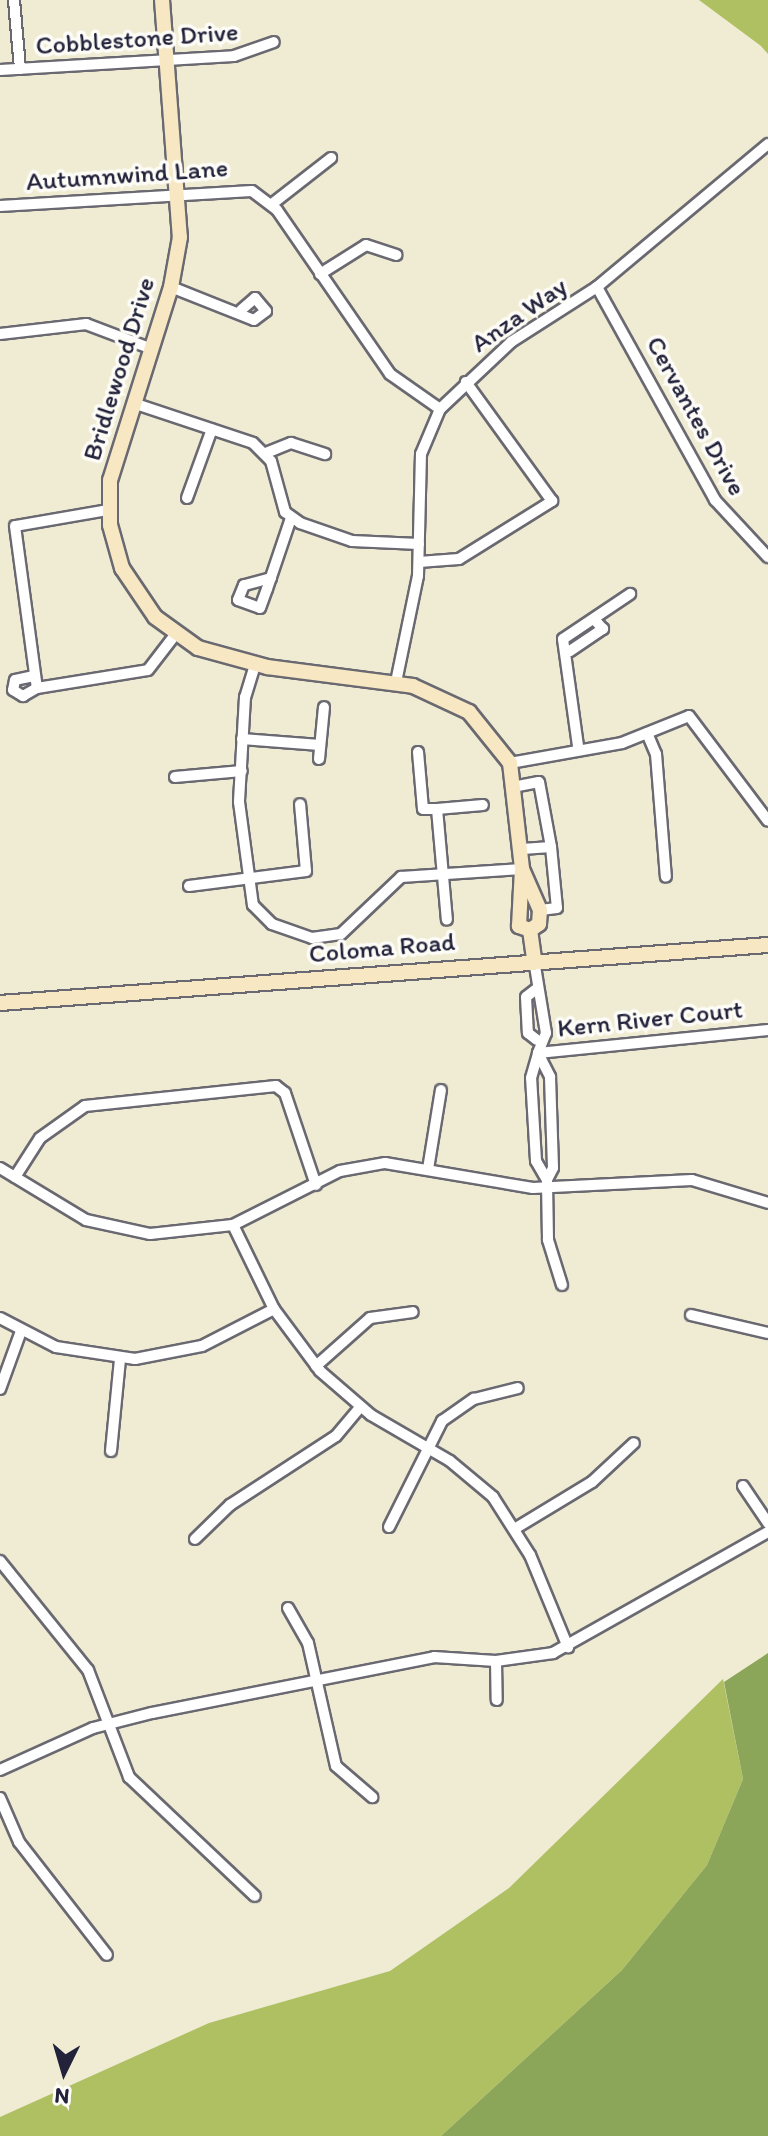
<!DOCTYPE html>
<style>
body{margin:0}
#map{position:relative;width:768px;height:2136px;overflow:hidden;background:#f0ecd4;font-family:Itim,sans-serif}
div>[style]{position:absolute}
[style*='--x']{left:calc(var(--x)*1px);top:calc(var(--y)*1px);width:calc(var(--w)*1px);rotate:calc(var(--a)*1deg)}
.green>*{inset:0;background:#afc063}
.forest>*{inset:0;background:#8ba659}
.roads{filter:drop-shadow(2px 0 #6a6971) drop-shadow(-2px 0 #6a6971) drop-shadow(0 2px #6a6971) drop-shadow(0 -2px #6a6971)}
.street>*{height:10px;margin:-5px;padding:0 5px;transform-origin:5px;border-radius:5px;background:#fff}
.secondary>*{height:14px;margin:-7px;padding:0 7px;transform-origin:7px;border-radius:7px;background:#f7e8c3}
span{translate:-50% -50%;white-space:nowrap;text-align:center;line-height:1.15;-webkit-text-stroke:7px #fdfcf7;paint-order:stroke}
.street-label{font-size:26px;color:#22223b}
.north{position:absolute;left:24px;top:2032px;width:80px;height:80px;-webkit-text-stroke:6px #fdfcf7;paint-order:stroke;rotate:185deg;font-size:22px;font-weight:700;line-height:32px;text-align:center;color:#22223b}
.north::after{content:'';display:block;margin:auto;width:28px;height:36px;background:#22223b;clip-path:polygon(50% 0,100% 100%,50% 72%,0 100%)}
</style>
<div id="map">
<div class="green">
<div style="clip-path:polygon(699px 0,768px 0,768px 54px,761px 46px)"></div>
<div style="clip-path:polygon(723px 1679px,743px 1779px,707px 1865px,622px 1970px,441px 2136px,0 2136px,0 2117px,209px 2023px,390px 1971px,509px 1888px)"></div>
</div>
<div class="forest">
<div style="clip-path:polygon(768px 1653px,768px 2136px,441px 2136px,622px 1970px,707px 1865px,743px 1779px,724px 1682px)"></div>
</div>
<div class="roads">
<div class="street">
<div style="--x:14;--y:0;--w:69;--a:85"></div>
<div style="--x:0;--y:70;--w:234;--a:-3.4"></div>
<div style="--x:234;--y:56;--w:42;--a:-19.3"></div>
<div style="--x:272;--y:204;--w:75;--a:-37.9"></div>
<div style="--x:0;--y:206;--w:252;--a:-3.4"></div>
<div style="--x:252;--y:191;--w:31;--a:37"></div>
<div style="--x:277;--y:210;--w:199;--a:55.4"></div>
<div style="--x:390;--y:374;--w:61;--a:35"></div>
<div style="--x:320;--y:274;--w:54;--a:-32.2"></div>
<div style="--x:366;--y:245;--w:32;--a:18"></div>
<div style="--x:171;--y:287;--w:89;--a:21.7"></div>
<div style="--x:254;--y:320;--w:15;--a:-37"></div>
<div style="--x:266;--y:311;--w:17;--a:-130"></div>
<div style="--x:255;--y:298;--w:18;--a:139"></div>
<div style="--x:597;--y:287;--w:244;--a:61"></div>
<div style="--x:715;--y:500;--w:78;--a:47.1"></div>
<div style="--x:0;--y:334;--w:87;--a:-6.6"></div>
<div style="--x:86;--y:324;--w:71;--a:20.7"></div>
<div style="--x:133;--y:403;--w:126;--a:18.4"></div>
<div style="--x:253;--y:443;--w:25;--a:45"></div>
<div style="--x:271;--y:461;--w:53;--a:74.6"></div>
<div style="--x:285;--y:512;--w:19;--a:36"></div>
<div style="--x:300;--y:523;--w:55;--a:19.1"></div>
<div style="--x:352;--y:541;--w:67;--a:2.6"></div>
<div style="--x:266;--y:453;--w:27;--a:-22"></div>
<div style="--x:291;--y:443;--w:36;--a:18"></div>
<div style="--x:187;--y:498;--w:73;--a:-70.1"></div>
<div style="--x:108;--y:510;--w:94;--a:170.2"></div>
<div style="--x:15;--y:526;--w:163;--a:82.3"></div>
<div style="--x:37;--y:688;--w:112;--a:-9.2"></div>
<div style="--x:148;--y:670;--w:44;--a:-52.4"></div>
<div style="--x:419;--y:562;--w:40;--a:-4.3"></div>
<div style="--x:459;--y:559;--w:110;--a:-31.9"></div>
<div style="--x:552;--y:501;--w:147;--a:-125.9"></div>
<div style="--x:271;--y:578;--w:28;--a:165"></div>
<div style="--x:244;--y:585;--w:16;--a:112"></div>
<div style="--x:238;--y:600;--w:23;--a:20"></div>
<div style="--x:260;--y:608;--w:20;--a:-70"></div>
<div style="--x:267;--y:589;--w:75;--a:-71.3"></div>
<div style="--x:570;--y:651;--w:40;--a:-34"></div>
<div style="--x:603;--y:629;--w:13;--a:-132"></div>
<div style="--x:255;--y:665;--w:34;--a:107"></div>
<div style="--x:245;--y:697;--w:105;--a:93.3"></div>
<div style="--x:239;--y:802;--w:104;--a:82.3"></div>
<div style="--x:253;--y:905;--w:27;--a:45"></div>
<div style="--x:272;--y:924;--w:42;--a:19.3"></div>
<div style="--x:312;--y:938;--w:29;--a:-8"></div>
<div style="--x:341;--y:934;--w:83;--a:-43.5"></div>
<div style="--x:401;--y:877;--w:121;--a:-3.8"></div>
<div style="--x:34;--y:676;--w:19;--a:168"></div>
<div style="--x:15;--y:680;--w:10;--a:101"></div>
<div style="--x:13;--y:690;--w:12;--a:31"></div>
<div style="--x:23;--y:696;--w:16;--a:-30"></div>
<div style="--x:396;--y:682;--w:108;--a:-78.3"></div>
<div style="--x:418;--y:576;--w:122;--a:-88.6"></div>
<div style="--x:421;--y:454;--w:49;--a:-67.1"></div>
<div style="--x:440;--y:409;--w:98;--a:-43.3"></div>
<div style="--x:511;--y:342;--w:102;--a:-32.6"></div>
<div style="--x:597;--y:287;--w:223;--a:-39.9"></div>
<div style="--x:647;--y:733;--w:23;--a:67"></div>
<div style="--x:656;--y:754;--w:123;--a:85.4"></div>
<div style="--x:242;--y:739;--w:78;--a:4.4"></div>
<div style="--x:578;--y:746;--w:108;--a:-98"></div>
<div style="--x:563;--y:639;--w:81;--a:-33.9"></div>
<div style="--x:418;--y:752;--w:57;--a:85"></div>
<div style="--x:423;--y:809;--w:14;--a:0"></div>
<div style="--x:437;--y:809;--w:111;--a:84.9"></div>
<div style="--x:319;--y:759;--w:52;--a:-84.5"></div>
<div style="--x:510;--y:763;--w:114;--a:-10.1"></div>
<div style="--x:622;--y:743;--w:72;--a:-21.9"></div>
<div style="--x:689;--y:716;--w:131;--a:53"></div>
<div style="--x:175;--y:777;--w:67;--a:-5.1"></div>
<div style="--x:518;--y:786;--w:21;--a:-11"></div>
<div style="--x:539;--y:782;--w:66;--a:79.5"></div>
<div style="--x:551;--y:847;--w:61;--a:84.4"></div>
<div style="--x:557;--y:908;--w:17;--a:173"></div>
<div style="--x:437;--y:809;--w:46;--a:-5"></div>
<div style="--x:522;--y:849;--w:29;--a:-4"></div>
<div style="--x:189;--y:886;--w:118;--a:-7.3"></div>
<div style="--x:306;--y:871;--w:67;--a:-95.1"></div>
<div style="--x:534;--y:960;--w:74;--a:80.7"></div>
<div style="--x:546;--y:1033;--w:22;--a:112"></div>
<div style="--x:538;--y:1053;--w:231;--a:-5.7"></div>
<div style="--x:535;--y:990;--w:11;--a:142"></div>
<div style="--x:526;--y:997;--w:36;--a:87"></div>
<div style="--x:528;--y:1033;--w:11;--a:38"></div>
<div style="--x:538;--y:1053;--w:27;--a:63"></div>
<div style="--x:550;--y:1077;--w:91;--a:88.1"></div>
<div style="--x:553;--y:1168;--w:13;--a:117"></div>
<div style="--x:547;--y:1180;--w:22;--a:-120"></div>
<div style="--x:536;--y:1161;--w:83;--a:-93.4"></div>
<div style="--x:531;--y:1078;--w:26;--a:-74"></div>
<div style="--x:0;--y:1168;--w:100;--a:31.2"></div>
<div style="--x:86;--y:1220;--w:66;--a:12.3"></div>
<div style="--x:150;--y:1234;--w:83;--a:-6.2"></div>
<div style="--x:233;--y:1225;--w:120;--a:-26.8"></div>
<div style="--x:340;--y:1171;--w:46;--a:-10.1"></div>
<div style="--x:385;--y:1163;--w:150;--a:9.6"></div>
<div style="--x:533;--y:1188;--w:159;--a:-2.9"></div>
<div style="--x:692;--y:1180;--w:79;--a:16.8"></div>
<div style="--x:428;--y:1169;--w:80;--a:-80.7"></div>
<div style="--x:15;--y:1177;--w:46;--a:-57.3"></div>
<div style="--x:40;--y:1138;--w:55;--a:-35.4"></div>
<div style="--x:85;--y:1106;--w:192;--a:-6"></div>
<div style="--x:276;--y:1086;--w:11;--a:38"></div>
<div style="--x:285;--y:1093;--w:97;--a:71.4"></div>
<div style="--x:547;--y:1182;--w:58;--a:89"></div>
<div style="--x:548;--y:1240;--w:47;--a:72.7"></div>
<div style="--x:233;--y:1225;--w:93;--a:64"></div>
<div style="--x:274;--y:1309;--w:77;--a:53.4"></div>
<div style="--x:320;--y:1371;--w:67;--a:40.8"></div>
<div style="--x:371;--y:1415;--w:91;--a:30.2"></div>
<div style="--x:450;--y:1461;--w:56;--a:39.9"></div>
<div style="--x:493;--y:1497;--w:69;--a:57.5"></div>
<div style="--x:530;--y:1555;--w:100;--a:67.6"></div>
<div style="--x:691;--y:1315;--w:79;--a:13.2"></div>
<div style="--x:0;--y:1318;--w:63;--a:27.4"></div>
<div style="--x:56;--y:1347;--w:80;--a:8.6"></div>
<div style="--x:135;--y:1359;--w:68;--a:-11"></div>
<div style="--x:202;--y:1346;--w:81;--a:-27.2"></div>
<div style="--x:316;--y:1366;--w:72;--a:-41.6"></div>
<div style="--x:370;--y:1318;--w:43;--a:-7.9"></div>
<div style="--x:0;--y:1389;--w:62;--a:-70.1"></div>
<div style="--x:111;--y:1451;--w:92;--a:-84.4"></div>
<div style="--x:743;--y:1486;--w:45;--a:56"></div>
<div style="--x:389;--y:1527;--w:119;--a:-63.4"></div>
<div style="--x:442;--y:1421;--w:39;--a:-35"></div>
<div style="--x:474;--y:1399;--w:45;--a:-14"></div>
<div style="--x:516;--y:1528;--w:89;--a:-31.2"></div>
<div style="--x:592;--y:1482;--w:57;--a:-42.9"></div>
<div style="--x:195;--y:1539;--w:49;--a:-44.2"></div>
<div style="--x:230;--y:1505;--w:126;--a:-33.1"></div>
<div style="--x:336;--y:1436;--w:38;--a:-50"></div>
<div style="--x:0;--y:1561;--w:140;--a:51.1"></div>
<div style="--x:88;--y:1670;--w:115;--a:69"></div>
<div style="--x:129;--y:1777;--w:173;--a:43.4"></div>
<div style="--x:288;--y:1608;--w:40;--a:60.3"></div>
<div style="--x:308;--y:1643;--w:126;--a:77.2"></div>
<div style="--x:336;--y:1766;--w:48;--a:40.7"></div>
<div style="--x:496;--y:1661;--w:39;--a:89"></div>
<div style="--x:0;--y:1770;--w:102;--a:-24.3"></div>
<div style="--x:93;--y:1728;--w:61;--a:-14.3"></div>
<div style="--x:152;--y:1713;--w:288;--a:-11.2"></div>
<div style="--x:434;--y:1657;--w:62;--a:3.7"></div>
<div style="--x:496;--y:1661;--w:58;--a:-8"></div>
<div style="--x:553;--y:1653;--w:247;--a:-29.4"></div>
<div style="--x:0;--y:1798;--w:48;--a:66.6"></div>
<div style="--x:19;--y:1842;--w:143;--a:52.1"></div>
</div>
<div class="secondary">
<div style="--x:162;--y:0;--w:238;--a:85.7"></div>
<div style="--x:180;--y:237;--w:51;--a:100.2"></div>
<div style="--x:171;--y:287;--w:202;--a:107.5"></div>
<div style="--x:110;--y:480;--w:45;--a:90"></div>
<div style="--x:110;--y:525;--w:45;--a:74.4"></div>
<div style="--x:122;--y:568;--w:59;--a:56"></div>
<div style="--x:155;--y:617;--w:53;--a:35.8"></div>
<div style="--x:198;--y:648;--w:72;--a:15.4"></div>
<div style="--x:267;--y:667;--w:147;--a:7.4"></div>
<div style="--x:413;--y:686;--w:62;--a:24.9"></div>
<div style="--x:469;--y:712;--w:65;--a:51.2"></div>
<div style="--x:510;--y:763;--w:107;--a:83.5"></div>
<div style="--x:522;--y:869;--w:45;--a:66.3"></div>
<div style="--x:540;--y:910;--w:14;--a:94"></div>
<div style="--x:539;--y:924;--w:11;--a:146"></div>
<div style="--x:530;--y:930;--w:12;--a:-160"></div>
<div style="--x:519;--y:926;--w:57;--a:-87"></div>
<div style="--x:530;--y:930;--w:30;--a:82"></div>
<div style="--x:0;--y:1003;--w:770;--a:-4.32"></div>
</div>
</div>
<div class="street-label">
<span style="left:137px;top:39px;rotate:-4deg">Cobblestone Drive</span>
<span style="left:127px;top:175px;rotate:-4deg">Autumnwind Lane</span>
<span style="left:519px;top:315px;rotate:-35deg">Anza Way</span>
<span style="left:119px;top:369px;rotate:-73deg">Bridlewood Drive</span>
<span style="left:696px;top:416px;rotate:61deg">Cervantes Drive</span>
<span style="left:382px;top:948px;rotate:-5deg">Coloma Road</span>
<span style="left:650px;top:1019px;rotate:-6deg">Kern River Court</span>
</div>
<div class="north">N</div>
</div>
